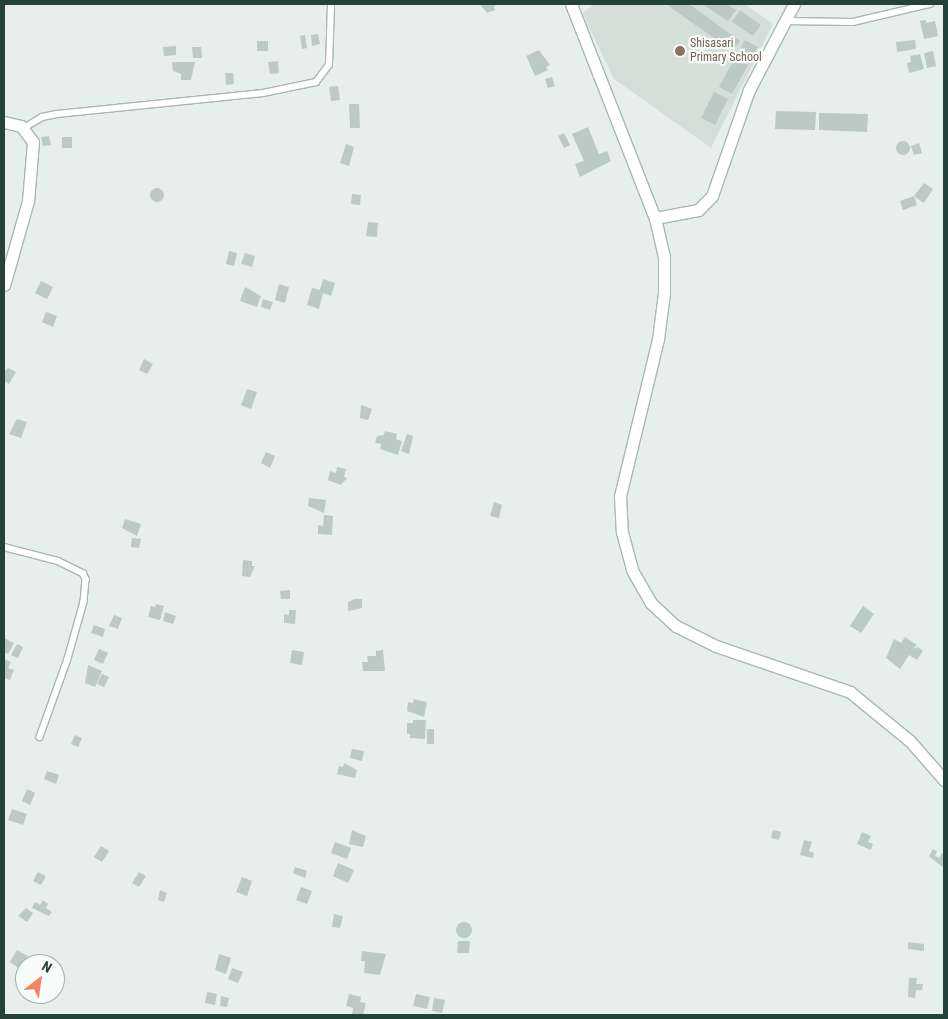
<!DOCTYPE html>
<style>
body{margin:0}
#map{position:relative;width:948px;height:1019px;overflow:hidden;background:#e6efeb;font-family:"Roboto Condensed",sans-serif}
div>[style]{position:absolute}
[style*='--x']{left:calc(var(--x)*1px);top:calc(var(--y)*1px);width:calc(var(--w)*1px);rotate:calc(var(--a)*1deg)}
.built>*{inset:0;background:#d4dfda}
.building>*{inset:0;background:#bbcac4}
.round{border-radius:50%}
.roads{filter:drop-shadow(1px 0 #a8b8b2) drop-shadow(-1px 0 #a8b8b2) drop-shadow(0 1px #a8b8b2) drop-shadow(0 -1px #a8b8b2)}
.lane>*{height:5.5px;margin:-2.75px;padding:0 2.75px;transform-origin:2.75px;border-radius:2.75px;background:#fff}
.street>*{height:11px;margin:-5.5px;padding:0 5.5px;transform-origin:5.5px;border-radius:5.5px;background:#fff}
.dots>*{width:14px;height:14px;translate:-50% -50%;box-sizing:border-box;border:2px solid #f7fbf9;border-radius:50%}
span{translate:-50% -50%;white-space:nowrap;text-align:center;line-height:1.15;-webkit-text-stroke:4.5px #f7fbf9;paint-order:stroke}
.education-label{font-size:12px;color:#785e54}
.left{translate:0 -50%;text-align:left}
.frame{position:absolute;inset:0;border:5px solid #24423a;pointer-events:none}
.north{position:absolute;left:15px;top:954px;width:50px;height:50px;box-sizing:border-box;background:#f7fbf9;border:1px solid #a3b1ad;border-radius:50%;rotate:30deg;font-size:14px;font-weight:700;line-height:20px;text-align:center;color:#24423a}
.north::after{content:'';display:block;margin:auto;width:18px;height:22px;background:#f4845f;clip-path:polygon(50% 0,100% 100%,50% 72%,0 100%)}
</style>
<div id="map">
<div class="built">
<div style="clip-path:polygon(595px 4px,745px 4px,773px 24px,711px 148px,614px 79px,582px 13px)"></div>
</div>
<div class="building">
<div style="clip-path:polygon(480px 4px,499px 4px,494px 6px,495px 10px,487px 13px)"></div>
<div style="clip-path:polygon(666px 4px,689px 4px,740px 41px,732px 51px)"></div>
<div style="clip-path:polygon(702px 4px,726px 4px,736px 10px,728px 21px)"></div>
<div style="clip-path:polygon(740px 10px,761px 25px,753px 36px,732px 22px)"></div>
<div style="clip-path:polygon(926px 20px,926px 23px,935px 21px,938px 36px,924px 39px,920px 21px)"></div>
<div style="clip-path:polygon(318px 34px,320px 44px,312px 46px,311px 35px)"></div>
<div style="clip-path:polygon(305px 35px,307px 48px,302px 49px,300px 36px)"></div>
<div style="clip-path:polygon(745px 40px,758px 47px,732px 94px,719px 87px)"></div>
<div style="clip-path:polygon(915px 40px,916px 49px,897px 52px,896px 42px)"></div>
<div style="clip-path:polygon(257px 41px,268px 41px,268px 51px,257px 51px)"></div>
<div style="clip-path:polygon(176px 46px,176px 55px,164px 56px,163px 47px)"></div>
<div style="clip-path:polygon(192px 47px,201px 47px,202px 58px,193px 58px)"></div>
<div style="clip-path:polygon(539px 50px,550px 65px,546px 67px,548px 70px,535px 76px,526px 56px)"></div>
<div style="clip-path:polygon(933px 51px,936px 66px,927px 68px,924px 53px)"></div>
<div style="clip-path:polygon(920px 54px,924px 69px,909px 73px,907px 63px,911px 62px,910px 56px)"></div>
<div style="clip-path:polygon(278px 61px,279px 73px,270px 74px,268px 62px)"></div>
<div style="clip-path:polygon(172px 62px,195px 62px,191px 80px,181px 80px,181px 74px,173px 71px)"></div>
<div style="clip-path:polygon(225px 73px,233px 73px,234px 84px,226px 85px)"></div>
<div style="clip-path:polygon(552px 77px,555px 86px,548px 88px,545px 79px)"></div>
<div style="clip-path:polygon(338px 86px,340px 100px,331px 101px,329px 87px)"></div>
<div style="clip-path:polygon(714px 92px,728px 99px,715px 125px,701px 118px)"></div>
<div style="clip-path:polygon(349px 104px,359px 104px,360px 128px,350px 128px)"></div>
<div style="clip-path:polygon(776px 111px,816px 112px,815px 130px,775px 129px)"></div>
<div style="clip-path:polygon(819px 113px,868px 114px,867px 132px,819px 130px)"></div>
<div style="clip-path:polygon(588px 127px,599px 154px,607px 151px,611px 161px,580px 177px,575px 164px,584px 161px,572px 134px)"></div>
<div style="clip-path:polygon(564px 133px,570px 145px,564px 148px,558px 136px)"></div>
<div style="clip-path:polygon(49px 136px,51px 145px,43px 146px,41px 137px)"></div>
<div style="clip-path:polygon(62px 137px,72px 137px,72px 148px,62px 148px)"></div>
<div class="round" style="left:896px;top:141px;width:14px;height:14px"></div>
<div style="clip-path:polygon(919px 143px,922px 153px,914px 155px,911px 146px)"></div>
<div style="clip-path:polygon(346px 144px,354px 147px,349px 166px,340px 163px)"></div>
<div style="clip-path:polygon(924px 183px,933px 189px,924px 203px,914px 196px)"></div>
<div class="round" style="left:150px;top:188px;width:14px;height:14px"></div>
<div style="clip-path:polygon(352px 194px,361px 195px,360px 205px,351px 204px)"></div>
<div style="clip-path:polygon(914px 196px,917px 205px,903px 210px,900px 201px)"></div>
<div style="clip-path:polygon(368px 222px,378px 223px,377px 237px,366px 236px)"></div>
<div style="clip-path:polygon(229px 251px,237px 253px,234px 266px,226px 264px)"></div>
<div style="clip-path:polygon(245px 253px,255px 256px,252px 267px,241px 264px)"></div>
<div style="clip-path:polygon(323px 279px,335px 283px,331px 296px,323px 293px,319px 309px,307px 305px,312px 288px,320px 290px)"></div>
<div style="clip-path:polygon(41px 281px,53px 287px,47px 299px,35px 293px)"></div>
<div style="clip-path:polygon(279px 284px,289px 287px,285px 303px,275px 300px)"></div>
<div style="clip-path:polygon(245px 287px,261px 296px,257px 307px,240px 301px)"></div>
<div style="clip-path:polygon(263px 299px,273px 302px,270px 310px,261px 307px)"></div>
<div style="clip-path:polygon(46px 312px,57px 316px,53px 327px,42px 322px)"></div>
<div style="clip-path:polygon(144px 359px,153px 364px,147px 374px,139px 370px)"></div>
<div style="clip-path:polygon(8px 368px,16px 372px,9px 384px,4px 381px,4px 372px)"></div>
<div style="clip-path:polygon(247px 389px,257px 392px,251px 409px,241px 405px)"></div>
<div style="clip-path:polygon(361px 405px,372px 409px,368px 420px,360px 418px)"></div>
<div style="clip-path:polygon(17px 419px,27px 422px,21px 438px,9px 434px)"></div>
<div style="clip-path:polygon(385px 431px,397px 434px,396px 439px,402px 441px,398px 455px,380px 449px,381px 444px,375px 443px,377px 436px,384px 435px)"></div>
<div style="clip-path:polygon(407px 434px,413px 436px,409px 454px,401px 451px)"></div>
<div style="clip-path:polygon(266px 452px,275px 456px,270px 468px,261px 463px)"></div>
<div style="clip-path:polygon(337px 467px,346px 469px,344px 477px,347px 478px,341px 485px,328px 480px,330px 471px,336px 473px)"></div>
<div style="clip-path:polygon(309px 498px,326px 500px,324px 513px,308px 506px)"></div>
<div style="clip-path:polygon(494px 502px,502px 505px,499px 518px,490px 516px)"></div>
<div style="clip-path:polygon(324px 515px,333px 516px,332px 535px,318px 534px,318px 525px,323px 526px)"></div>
<div style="clip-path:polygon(125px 519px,141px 524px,137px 536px,122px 528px)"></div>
<div style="clip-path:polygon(132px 538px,141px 539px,139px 548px,131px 547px)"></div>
<div style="clip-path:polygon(243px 560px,252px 561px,252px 566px,255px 566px,250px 577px,242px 576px)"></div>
<div style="clip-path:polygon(290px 590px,290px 599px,281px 599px,280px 591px)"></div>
<div style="clip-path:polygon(354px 599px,362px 599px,362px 608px,348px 611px,348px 602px)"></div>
<div style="clip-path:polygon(156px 604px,164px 606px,160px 620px,148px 617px,151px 606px,155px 607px)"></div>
<div style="clip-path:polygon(863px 606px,874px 614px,861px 633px,850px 626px)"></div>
<div style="clip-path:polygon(289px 610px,296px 610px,295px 624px,284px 623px,284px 614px,289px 615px)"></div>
<div style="clip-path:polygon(165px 612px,176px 616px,173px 624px,163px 621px)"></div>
<div style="clip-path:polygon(114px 615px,122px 618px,118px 629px,109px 626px)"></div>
<div style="clip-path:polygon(94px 625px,105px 629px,103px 637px,91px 633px)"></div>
<div style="clip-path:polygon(905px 637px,917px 645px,913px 649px,918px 647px,923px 651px,917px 660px,909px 655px,900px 669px,886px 658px,894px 639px,901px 643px)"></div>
<div style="clip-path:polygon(4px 638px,14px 643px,8px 654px,4px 652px)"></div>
<div style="clip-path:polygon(17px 644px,23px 647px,18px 658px,11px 655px)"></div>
<div style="clip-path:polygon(99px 649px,108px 653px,103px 664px,94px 660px)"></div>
<div style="clip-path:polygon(292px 650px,304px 652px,302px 665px,290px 663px)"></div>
<div style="clip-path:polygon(383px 650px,385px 671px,363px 671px,362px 662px,368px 662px,367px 656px,376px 656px,376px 651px)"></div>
<div style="clip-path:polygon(4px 659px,11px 662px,8px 668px,14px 670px,10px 680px,4px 678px)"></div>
<div style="clip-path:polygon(88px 665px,102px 671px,95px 687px,85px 683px)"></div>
<div style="clip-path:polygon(102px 674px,109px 677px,104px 687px,97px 684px)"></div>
<div style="clip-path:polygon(414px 699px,427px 702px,424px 717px,407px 711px,408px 702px,413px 703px)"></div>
<div style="clip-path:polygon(413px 720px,426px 720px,425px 739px,410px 738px,410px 734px,407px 734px,407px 723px,413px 723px)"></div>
<div style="clip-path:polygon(427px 729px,434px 729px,434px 744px,427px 744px)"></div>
<div style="clip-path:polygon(75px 735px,82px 738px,78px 747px,71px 744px)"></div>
<div style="clip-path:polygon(352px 749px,364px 751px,362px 761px,350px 758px)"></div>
<div style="clip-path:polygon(344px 763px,357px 770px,355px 778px,337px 774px,339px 766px,343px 767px)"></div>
<div style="clip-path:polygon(47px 771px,59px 775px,56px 784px,44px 779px)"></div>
<div style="clip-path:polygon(27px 789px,35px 793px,30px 805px,22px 801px)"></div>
<div style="clip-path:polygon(12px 809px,27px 814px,23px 825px,8px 820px)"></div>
<div style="clip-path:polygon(352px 830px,366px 836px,363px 847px,349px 844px)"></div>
<div style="clip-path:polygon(773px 830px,781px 832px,779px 840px,771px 838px)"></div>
<div style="clip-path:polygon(862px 832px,871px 836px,868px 842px,873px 844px,871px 850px,857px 844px)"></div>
<div style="clip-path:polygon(804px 840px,812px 842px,809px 851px,814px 853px,813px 858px,800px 855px)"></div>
<div style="clip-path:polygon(335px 842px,351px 848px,347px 859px,331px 853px)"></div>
<div style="clip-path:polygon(101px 846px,109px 851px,102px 862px,94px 857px)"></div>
<div style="clip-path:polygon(933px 849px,937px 851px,935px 856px,939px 858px,942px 853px,944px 854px,944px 868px,929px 856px)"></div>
<div style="clip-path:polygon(338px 863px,354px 870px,348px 883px,333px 876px)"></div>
<div style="clip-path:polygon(295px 867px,307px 871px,305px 878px,293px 873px)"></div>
<div style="clip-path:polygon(38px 872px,46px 876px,41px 885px,33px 881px)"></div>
<div style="clip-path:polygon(139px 872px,146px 876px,139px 887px,132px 883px)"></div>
<div style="clip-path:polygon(242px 877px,252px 881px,247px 896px,236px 892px)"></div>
<div style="clip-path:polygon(301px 887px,312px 891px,307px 904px,296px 900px)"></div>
<div style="clip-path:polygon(160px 890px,167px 893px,164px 902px,158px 900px)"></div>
<div style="clip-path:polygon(43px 900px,48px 904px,46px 908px,52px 912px,49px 916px,32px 908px,35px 902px,40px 905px)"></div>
<div style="clip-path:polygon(26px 908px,33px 913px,27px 922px,18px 916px)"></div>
<div style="clip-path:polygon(334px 914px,343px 916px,340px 928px,332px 927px)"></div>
<div class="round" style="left:456px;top:922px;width:16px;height:16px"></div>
<div style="clip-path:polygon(458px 941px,470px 941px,469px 953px,457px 953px)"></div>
<div style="clip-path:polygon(908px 942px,924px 944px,924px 951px,908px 949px)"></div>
<div style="clip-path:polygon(17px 950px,28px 956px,20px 969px,10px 962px)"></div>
<div style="clip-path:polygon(362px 951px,386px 954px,380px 975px,364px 973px,365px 961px,361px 961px)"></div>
<div style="clip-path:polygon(219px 954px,231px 958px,226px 974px,215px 970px)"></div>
<div style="clip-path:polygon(232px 968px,243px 972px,238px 983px,228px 979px)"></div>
<div style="clip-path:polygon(909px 978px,917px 978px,916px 984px,923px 984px,922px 990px,916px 990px,915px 998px,908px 997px)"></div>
<div style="clip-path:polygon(207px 992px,217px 994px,215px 1005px,205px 1003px)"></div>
<div style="clip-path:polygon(349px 994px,361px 997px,360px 1002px,366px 1003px,363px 1015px,352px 1015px,353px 1008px,346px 1006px)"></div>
<div style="clip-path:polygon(416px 994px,430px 997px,427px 1009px,413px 1006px)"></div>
<div style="clip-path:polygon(221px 996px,229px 998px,227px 1007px,220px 1006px)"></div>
<div style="clip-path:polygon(434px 998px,445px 1000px,442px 1013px,432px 1011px)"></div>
</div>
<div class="roads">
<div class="lane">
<div style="--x:785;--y:21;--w:68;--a:0.8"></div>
<div style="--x:853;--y:22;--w:79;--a:-13.2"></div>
<div style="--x:24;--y:128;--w:21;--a:-31"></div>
<div style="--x:42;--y:117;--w:15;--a:-11"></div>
<div style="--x:57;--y:114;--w:207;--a:-5.8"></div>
<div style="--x:263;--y:93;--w:54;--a:-11.7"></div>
<div style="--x:316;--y:82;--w:21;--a:-53"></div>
<div style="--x:329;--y:65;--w:61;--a:-88.1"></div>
<div style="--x:4;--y:547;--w:56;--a:14.5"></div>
<div style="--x:58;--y:561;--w:28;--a:26"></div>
<div style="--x:83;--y:573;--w:7;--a:63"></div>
<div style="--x:86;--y:579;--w:23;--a:95"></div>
<div style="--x:84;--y:602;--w:59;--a:105.7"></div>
<div style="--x:68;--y:659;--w:83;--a:109.7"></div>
</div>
<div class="street">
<div style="--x:571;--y:4;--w:230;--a:68.6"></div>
<div style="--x:655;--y:218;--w:40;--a:77"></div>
<div style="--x:664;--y:257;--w:36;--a:90"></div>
<div style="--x:664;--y:293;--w:46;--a:97.4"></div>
<div style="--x:658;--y:339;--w:162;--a:103.6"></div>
<div style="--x:620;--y:496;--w:36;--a:87"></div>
<div style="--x:622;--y:532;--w:39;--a:75"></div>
<div style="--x:632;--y:570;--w:38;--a:60"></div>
<div style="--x:651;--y:603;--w:34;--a:43"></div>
<div style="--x:676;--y:626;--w:45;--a:26.6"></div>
<div style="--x:716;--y:646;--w:142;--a:18.9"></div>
<div style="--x:850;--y:692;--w:77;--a:39.2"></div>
<div style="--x:910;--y:741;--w:52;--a:48.9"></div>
<div style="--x:4;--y:122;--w:17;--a:13"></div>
<div style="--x:21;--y:126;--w:20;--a:53"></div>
<div style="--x:33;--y:142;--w:59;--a:94.8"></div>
<div style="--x:28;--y:201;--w:87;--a:105.9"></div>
<div style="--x:655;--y:218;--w:44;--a:-10.5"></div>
<div style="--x:698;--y:210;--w:20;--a:-45"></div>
<div style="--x:712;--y:196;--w:112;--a:-70.8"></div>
<div style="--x:749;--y:90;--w:97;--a:-62.4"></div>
</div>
</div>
<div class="dots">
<div style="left:680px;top:51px;background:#8d6e63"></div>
</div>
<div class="education-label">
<span class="left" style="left:690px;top:51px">Shisasari<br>Primary School</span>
</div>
<div class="frame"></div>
<div class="north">N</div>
</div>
